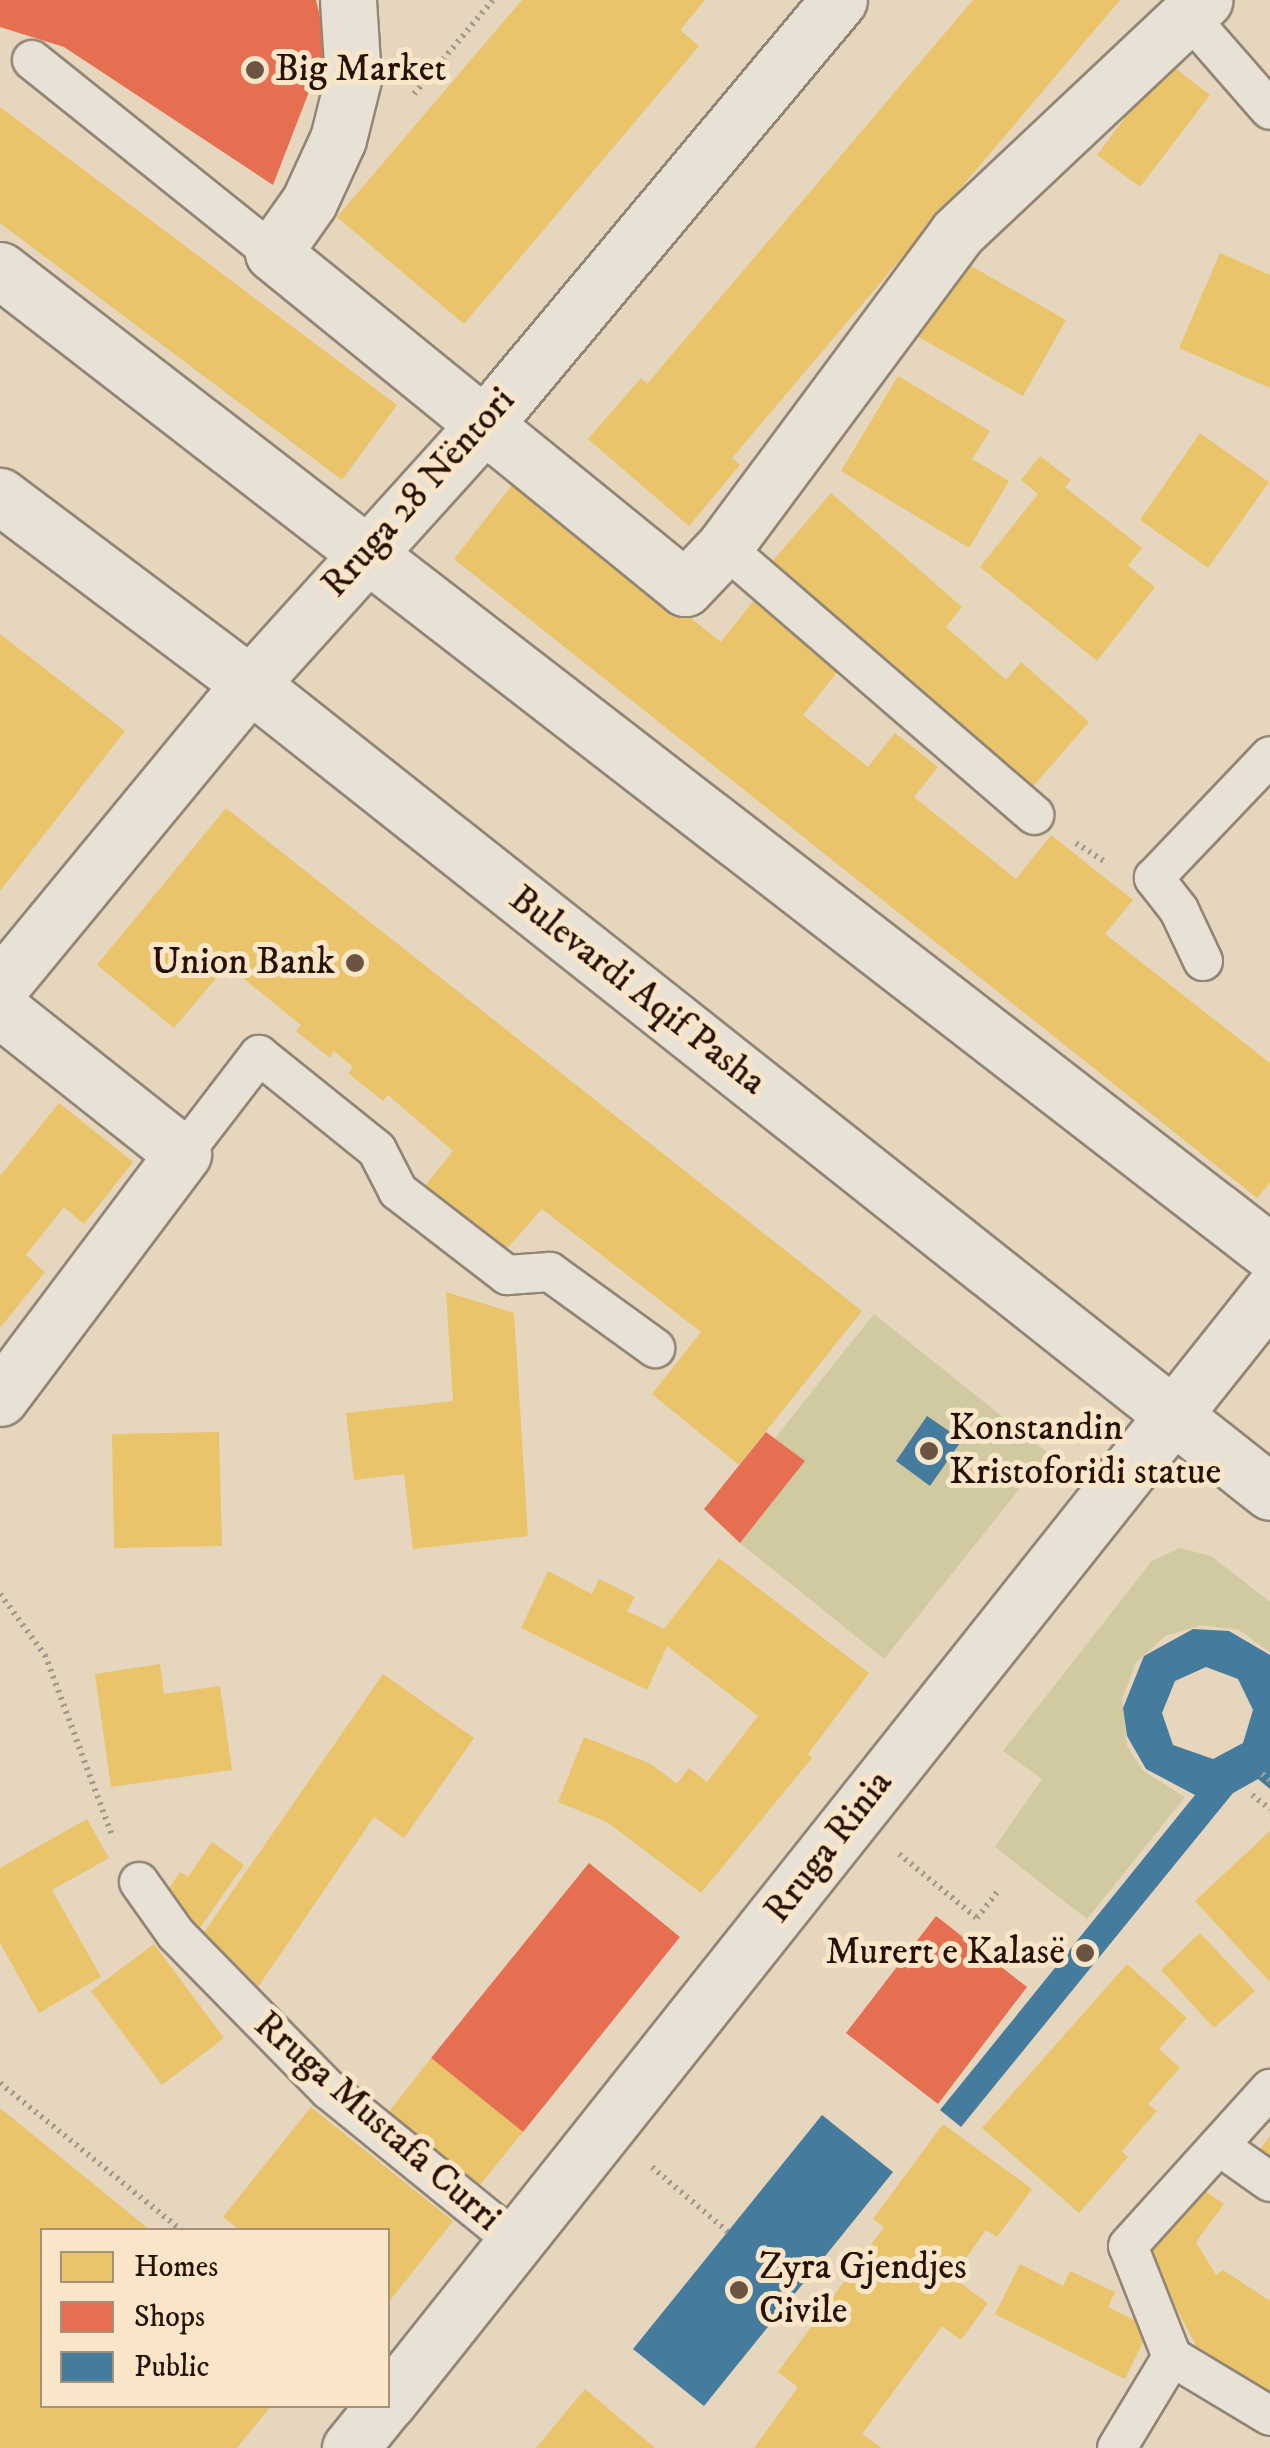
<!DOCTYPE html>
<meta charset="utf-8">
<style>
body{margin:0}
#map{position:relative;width:1270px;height:2448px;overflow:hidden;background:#e5d6bd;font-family:"IM FELL DW Pica",serif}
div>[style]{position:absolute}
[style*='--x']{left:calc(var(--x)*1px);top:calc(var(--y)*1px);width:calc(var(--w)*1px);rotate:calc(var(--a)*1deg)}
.green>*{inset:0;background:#d1c99f}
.homes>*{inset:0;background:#e9c46a}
.shops>*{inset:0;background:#e76f51}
.public>*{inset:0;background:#457b9d}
.path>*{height:6px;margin-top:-3px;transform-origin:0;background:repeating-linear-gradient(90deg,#a39a90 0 2.5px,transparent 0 7.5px)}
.roads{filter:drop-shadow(2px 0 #918576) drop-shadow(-2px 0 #918576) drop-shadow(0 2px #918576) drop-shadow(0 -2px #918576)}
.service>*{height:38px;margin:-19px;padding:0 19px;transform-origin:19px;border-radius:19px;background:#e8e1d5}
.pedestrian>*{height:55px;margin:-27.5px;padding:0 27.5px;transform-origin:27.5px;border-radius:27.5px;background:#e8e1d5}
.minor>*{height:55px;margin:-27.5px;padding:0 27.5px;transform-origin:27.5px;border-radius:27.5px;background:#e8e1d5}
.secondary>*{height:55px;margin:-27.5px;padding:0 27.5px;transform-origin:27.5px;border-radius:27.5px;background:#e8e1d5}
.dots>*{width:28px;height:28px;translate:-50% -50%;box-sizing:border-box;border:5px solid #f9e6c9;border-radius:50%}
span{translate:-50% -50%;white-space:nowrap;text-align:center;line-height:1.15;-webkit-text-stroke:10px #f9e6c9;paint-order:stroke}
.poi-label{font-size:38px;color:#2a1000}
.left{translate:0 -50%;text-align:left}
.right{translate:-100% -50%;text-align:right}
.street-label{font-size:38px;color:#2a1000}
.legend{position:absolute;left:40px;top:2228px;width:350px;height:180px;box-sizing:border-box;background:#f9e6c9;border:2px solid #a69079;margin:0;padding:12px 18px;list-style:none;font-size:30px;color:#2a1000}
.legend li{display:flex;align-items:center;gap:20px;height:50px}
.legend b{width:50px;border:2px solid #a69079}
</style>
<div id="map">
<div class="green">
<div style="clip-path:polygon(874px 1314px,1048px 1453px,884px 1659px,740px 1543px,804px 1462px,775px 1438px)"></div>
<div style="clip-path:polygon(1180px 1548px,1211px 1556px,1270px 1602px,1270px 1652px,1239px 1630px,1202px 1625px,1165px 1636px,1136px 1663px,1122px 1699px,1127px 1746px,1143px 1771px,1185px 1797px,1087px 1919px,995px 1847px,1042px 1779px,1003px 1751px,1152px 1561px)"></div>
</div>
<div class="homes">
<div style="clip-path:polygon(522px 0,705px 0,680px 30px,699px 46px,464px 324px,337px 217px)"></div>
<div style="clip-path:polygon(973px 0,1120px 0,732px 458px,740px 465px,689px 526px,588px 439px,641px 378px,647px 384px)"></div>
<div style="clip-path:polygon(1167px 62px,1210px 95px,1140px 187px,1097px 155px)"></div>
<div style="clip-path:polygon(0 107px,397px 405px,342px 480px,0 223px)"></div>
<div style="clip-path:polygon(1220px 253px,1270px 275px,1270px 388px,1179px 348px)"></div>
<div style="clip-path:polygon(952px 255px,1066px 320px,1023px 396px,908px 331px)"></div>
<div style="clip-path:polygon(898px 376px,990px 431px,972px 459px,1009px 481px,969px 548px,841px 471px)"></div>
<div style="clip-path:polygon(1200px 433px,1269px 482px,1208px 568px,1140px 520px)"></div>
<div style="clip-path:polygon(1040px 456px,1071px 480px,1065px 487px,1142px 548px,1128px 566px,1155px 587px,1097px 661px,980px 567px,1038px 494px,1021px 480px)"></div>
<div style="clip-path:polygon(516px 480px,721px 642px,755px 599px,841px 667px,803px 715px,868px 767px,895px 733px,938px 767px,914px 797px,1016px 879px,1051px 835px,1133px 900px,1105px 934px,1270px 1063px,1270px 1182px,1257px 1198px,454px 559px)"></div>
<div style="clip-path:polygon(831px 493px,962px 607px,946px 627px,1006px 680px,1021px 662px,1089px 722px,1031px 789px,770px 564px)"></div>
<div style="clip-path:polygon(0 634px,125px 731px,0 891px)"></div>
<div style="clip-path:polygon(226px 808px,862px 1311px,739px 1465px,652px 1394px,701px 1332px,542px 1209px,502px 1254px,421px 1191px,453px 1151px,388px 1095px,383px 1101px,348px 1073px,353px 1067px,334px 1051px,330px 1058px,296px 1031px,301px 1025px,227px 965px,174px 1028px,97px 965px)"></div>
<div style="clip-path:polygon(59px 1103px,133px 1162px,84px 1224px,64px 1207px,26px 1255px,45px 1272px,0 1328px,0 1176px)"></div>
<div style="clip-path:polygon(446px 1292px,514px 1313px,528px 1536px,413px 1549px,404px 1474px,354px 1480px,346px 1413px,453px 1401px)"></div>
<div style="clip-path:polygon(219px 1432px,222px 1546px,114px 1548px,112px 1434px)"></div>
<div style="clip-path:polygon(719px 1558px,869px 1673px,808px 1754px,812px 1758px,701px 1893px,607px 1822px,558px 1802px,584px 1737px,651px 1764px,677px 1784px,689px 1768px,707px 1782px,758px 1716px,667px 1646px,647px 1690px,521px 1628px,548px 1571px,592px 1594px,599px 1579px,635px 1597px,627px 1611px,664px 1629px)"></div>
<div style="clip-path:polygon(160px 1664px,164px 1694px,220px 1686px,232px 1770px,111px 1787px,95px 1674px)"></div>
<div style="clip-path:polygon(383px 1674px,474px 1738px,404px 1838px,374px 1817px,258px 1987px,196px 1944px)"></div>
<div style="clip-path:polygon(87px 1819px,109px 1858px,52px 1890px,101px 1977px,39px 2013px,0 1943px,0 1868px)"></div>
<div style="clip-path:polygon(1270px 1831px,1270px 1982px,1195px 1901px)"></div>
<div style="clip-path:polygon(212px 1842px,244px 1865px,199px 1929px,160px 1902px,180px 1872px,188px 1877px)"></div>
<div style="clip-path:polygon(1200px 1933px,1255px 1991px,1214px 2028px,1161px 1970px)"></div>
<div style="clip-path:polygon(154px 1944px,224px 2038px,162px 2085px,91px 1991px)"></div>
<div style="clip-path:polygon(1127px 1964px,1187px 2018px,1159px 2049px,1180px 2068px,1148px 2104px,1157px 2111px,1122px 2151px,1128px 2157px,1079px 2213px,982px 2128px)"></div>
<div style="clip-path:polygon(431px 2058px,523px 2132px,474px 2192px,384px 2118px)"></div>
<div style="clip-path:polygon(311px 2107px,453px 2221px,388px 2303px,388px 2230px,240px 2230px,223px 2217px)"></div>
<div style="clip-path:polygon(0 2108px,150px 2230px,42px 2230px,42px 2406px,271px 2406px,237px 2448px,0 2448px)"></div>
<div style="clip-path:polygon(943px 2124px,1032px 2189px,997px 2237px,986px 2230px,952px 2277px,988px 2303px,961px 2340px,942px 2326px,862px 2434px,882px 2448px,754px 2448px,798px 2387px,778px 2372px,884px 2227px,873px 2219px)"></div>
<div style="clip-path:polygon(1270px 2136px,1270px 2163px,1257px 2153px)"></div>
<div style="clip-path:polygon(1195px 2184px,1224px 2204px,1196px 2242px,1216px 2275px,1223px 2270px,1270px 2301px,1270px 2391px,1199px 2351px,1141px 2242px)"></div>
<div style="clip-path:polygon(1020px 2264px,1063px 2286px,1070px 2271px,1115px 2292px,1108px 2307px,1150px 2328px,1125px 2379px,995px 2314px)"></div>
<div style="clip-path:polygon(585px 2389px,655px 2448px,536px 2448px)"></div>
</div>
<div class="shops">
<div style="clip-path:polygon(0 0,316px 0,327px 45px,273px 185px,64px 47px,0 27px)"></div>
<div style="clip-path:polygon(766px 1432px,805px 1461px,740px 1543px,704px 1509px)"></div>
<div style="clip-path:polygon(589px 1863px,680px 1937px,523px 2132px,431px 2058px)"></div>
<div style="clip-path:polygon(936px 1916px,1027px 1987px,938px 2104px,846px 2033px)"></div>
</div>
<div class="public">
<div style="clip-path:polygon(927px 1416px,962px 1440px,930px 1486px,896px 1461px)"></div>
<div style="clip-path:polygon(evenodd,1193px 1629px,1229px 1631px,1270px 1655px,1270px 1789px,1258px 1779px,1233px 1793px,961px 2127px,940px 2110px,1195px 1795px,1146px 1769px,1127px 1736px,1123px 1708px,1144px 1656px,1193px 1629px,1206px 1667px,1238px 1679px,1253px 1710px,1243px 1743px,1213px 1759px,1173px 1745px,1162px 1713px,1175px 1681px,1206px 1667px)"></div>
<div style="clip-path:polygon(822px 2115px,893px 2172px,704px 2406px,633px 2349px)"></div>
</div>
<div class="path">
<div style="--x:414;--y:94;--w:123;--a:-50"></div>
<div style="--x:1076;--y:843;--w:37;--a:33"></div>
<div style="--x:0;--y:1594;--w:76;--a:53.6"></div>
<div style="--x:45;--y:1655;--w:195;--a:69.6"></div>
<div style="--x:1262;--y:1774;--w:10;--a:37"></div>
<div style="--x:1252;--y:1795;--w:23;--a:38"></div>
<div style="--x:899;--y:1854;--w:101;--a:39.4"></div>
<div style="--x:977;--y:1918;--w:34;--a:-52"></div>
<div style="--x:0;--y:2083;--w:233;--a:39.1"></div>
<div style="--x:652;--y:2167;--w:100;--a:40.5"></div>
</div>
<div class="roads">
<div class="service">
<div style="--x:1189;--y:17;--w:123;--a:48.9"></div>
<div style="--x:32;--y:60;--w:309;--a:38.7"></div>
<div style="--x:724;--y:547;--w:410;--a:40.8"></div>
<div style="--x:1203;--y:961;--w:56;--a:-115.2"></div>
<div style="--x:1179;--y:910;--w:41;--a:-128"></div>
<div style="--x:1154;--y:878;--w:168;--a:-46.4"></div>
<div style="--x:183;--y:1154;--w:125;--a:-52.5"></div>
<div style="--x:259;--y:1055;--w:151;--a:38.8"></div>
<div style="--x:377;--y:1150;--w:46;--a:62.9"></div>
<div style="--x:398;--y:1191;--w:138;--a:37.6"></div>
<div style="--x:507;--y:1275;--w:43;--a:-4"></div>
<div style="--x:550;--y:1272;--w:130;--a:35.9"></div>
<div style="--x:139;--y:1882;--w:64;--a:54.6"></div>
<div style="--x:176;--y:1934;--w:219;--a:45.6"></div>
<div style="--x:329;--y:2090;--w:240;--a:39.1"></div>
<div style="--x:1219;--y:2146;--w:62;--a:35.2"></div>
<div style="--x:1172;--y:2357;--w:114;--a:31"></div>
<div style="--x:1117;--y:2448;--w:106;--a:-58.9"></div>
<div style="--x:1172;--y:2357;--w:119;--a:-111.6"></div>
<div style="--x:1128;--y:2246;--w:212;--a:-47.9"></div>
</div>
<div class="pedestrian">
<div style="--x:0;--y:270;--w:1605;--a:37.71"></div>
</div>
<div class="minor">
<div style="--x:348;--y:0;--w:79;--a:86.4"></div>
<div style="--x:353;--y:79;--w:62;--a:104"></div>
<div style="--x:338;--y:139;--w:69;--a:114.7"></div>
<div style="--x:309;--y:202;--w:62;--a:125.2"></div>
<div style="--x:273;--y:253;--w:531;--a:39.11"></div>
<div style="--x:685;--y:588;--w:57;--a:-46.4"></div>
<div style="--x:724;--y:547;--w:391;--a:-53.4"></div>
<div style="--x:957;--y:233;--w:340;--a:-43.3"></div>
<div style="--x:0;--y:1009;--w:233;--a:38.4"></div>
<div style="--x:183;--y:1154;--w:305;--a:126.9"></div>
</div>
<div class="secondary">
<div style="--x:0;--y:496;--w:313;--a:36.9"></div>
<div style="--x:250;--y:684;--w:1301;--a:38.38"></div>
<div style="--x:0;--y:987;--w:393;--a:-50.5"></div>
<div style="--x:250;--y:684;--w:348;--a:-47.9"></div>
<div style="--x:483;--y:426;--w:555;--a:-50.12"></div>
<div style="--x:388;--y:2402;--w:1417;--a:-51.5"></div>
<div style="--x:350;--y:2448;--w:54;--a:-51"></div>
</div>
</div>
<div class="dots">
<div style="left:255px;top:70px;background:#6b5542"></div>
<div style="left:355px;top:963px;background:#6b5542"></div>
<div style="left:929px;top:1451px;background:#6b5542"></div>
<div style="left:1085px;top:1953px;background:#6b5542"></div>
<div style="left:739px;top:2290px;background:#6b5542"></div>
</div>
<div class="poi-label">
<span class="left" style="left:275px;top:70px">Big Market</span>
<span class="right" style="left:335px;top:963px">Union Bank</span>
<span class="left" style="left:949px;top:1451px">Konstandin<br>Kristoforidi statue</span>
<span class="right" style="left:1065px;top:1953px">Murert e Kalasë</span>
<span class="left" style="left:759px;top:2290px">Zyra Gjendjes<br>Civile</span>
</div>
<div class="street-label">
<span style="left:419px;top:493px;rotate:-48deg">Rruga 28 Nëntori</span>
<span style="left:637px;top:991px;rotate:38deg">Bulevardi Aqif Pasha</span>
<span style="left:829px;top:1847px;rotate:-52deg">Rruga Rinia</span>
<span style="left:377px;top:2122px;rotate:41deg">Rruga Mustafa Curri</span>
</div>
<ul class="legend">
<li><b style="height:28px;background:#e9c46a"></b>Homes</li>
<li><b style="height:28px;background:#e76f51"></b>Shops</li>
<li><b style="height:28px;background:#457b9d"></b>Public</li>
</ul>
</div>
